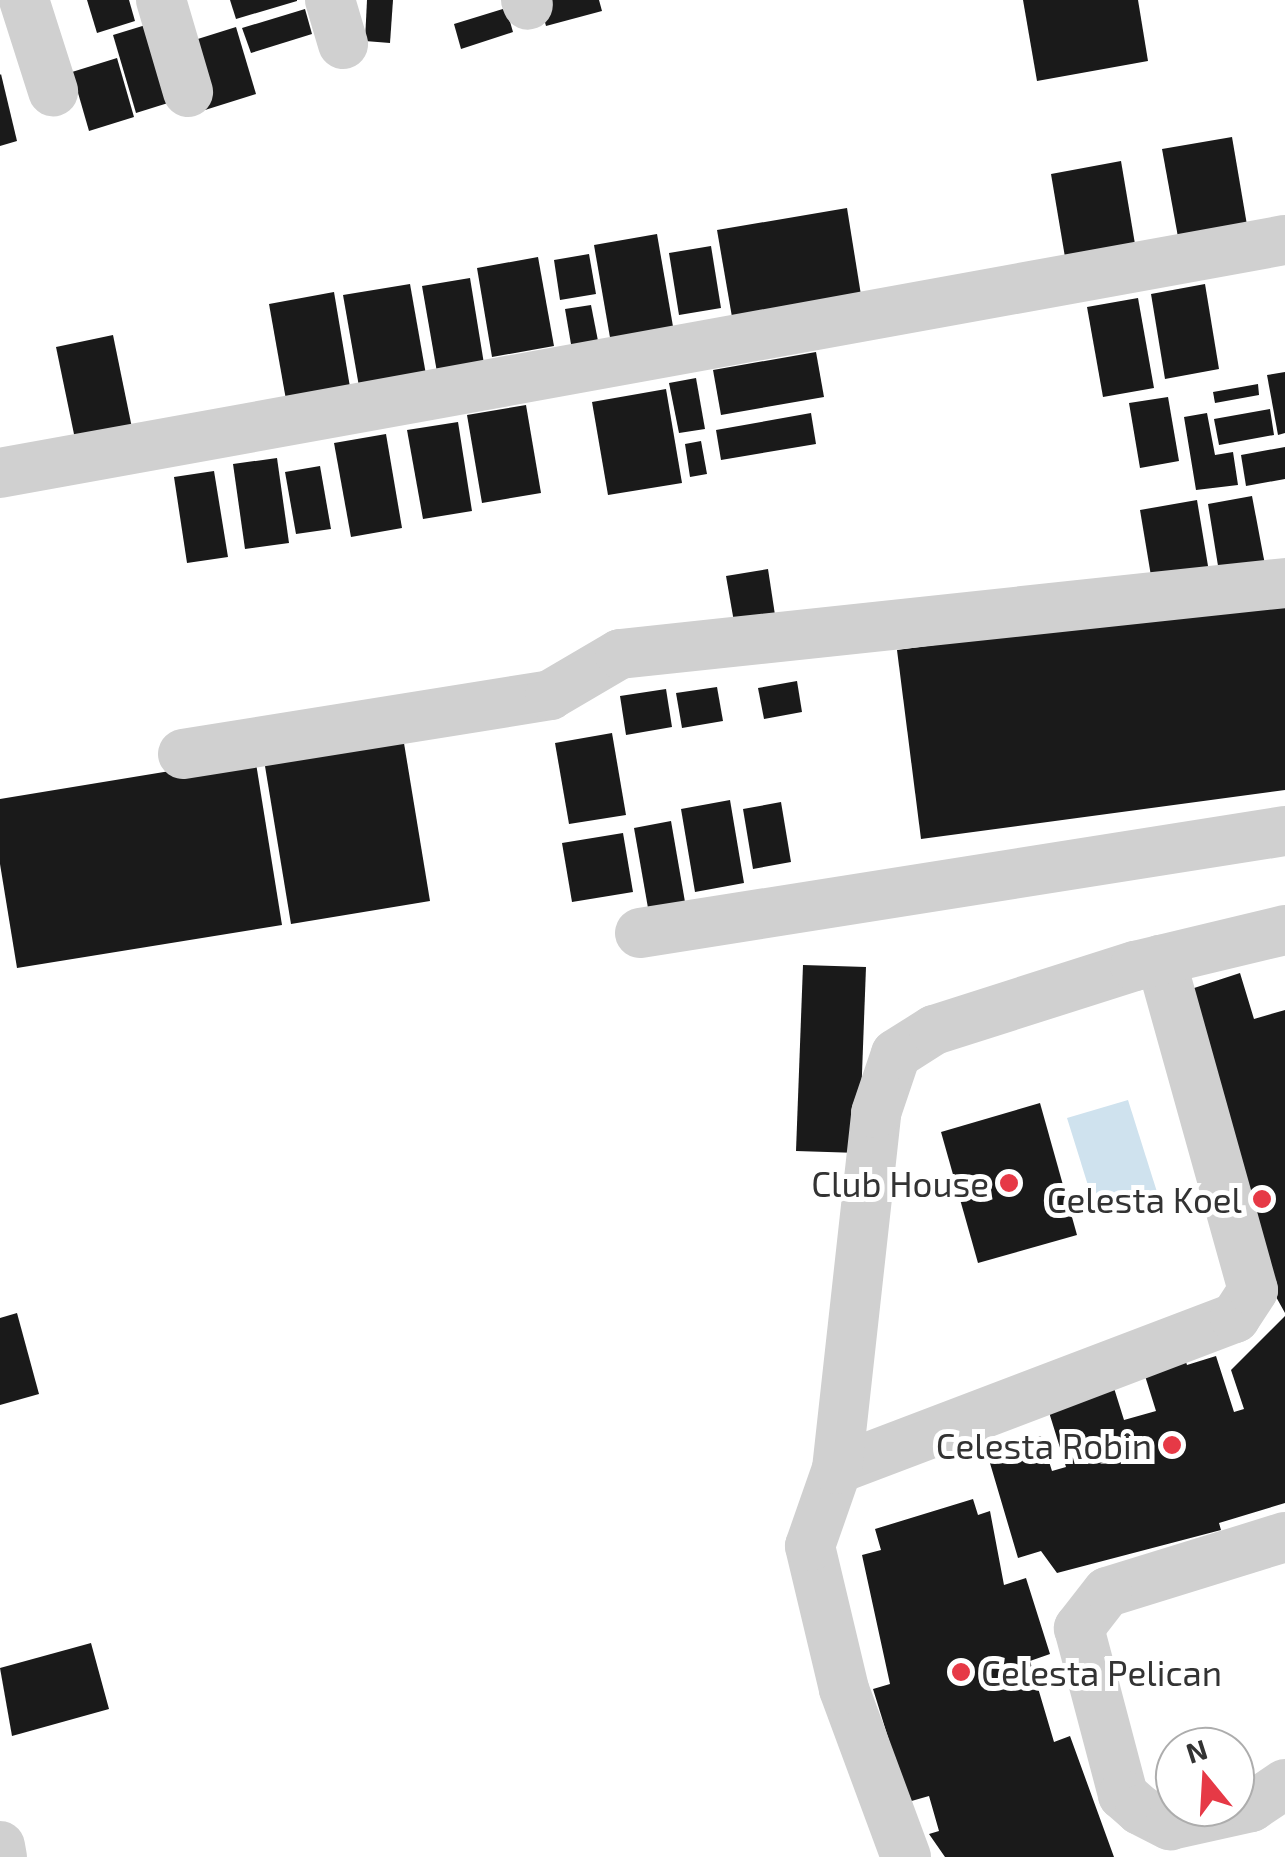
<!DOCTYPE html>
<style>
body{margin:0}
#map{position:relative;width:1285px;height:1857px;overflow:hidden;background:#fff;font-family:"Exo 2",sans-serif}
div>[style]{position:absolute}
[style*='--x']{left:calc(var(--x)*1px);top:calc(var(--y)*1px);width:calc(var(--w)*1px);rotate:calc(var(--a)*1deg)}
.water>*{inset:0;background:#cfe2ee}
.building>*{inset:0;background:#1a1a1a}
.minor>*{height:50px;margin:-25px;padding:0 25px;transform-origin:25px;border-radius:25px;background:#d0d0d0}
.dots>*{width:28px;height:28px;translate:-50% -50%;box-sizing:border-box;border:5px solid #fff;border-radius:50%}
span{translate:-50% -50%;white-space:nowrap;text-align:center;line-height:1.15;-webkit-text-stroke:10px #fff;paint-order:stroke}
.poi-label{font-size:35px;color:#333}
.right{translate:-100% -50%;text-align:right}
.left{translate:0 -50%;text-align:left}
.north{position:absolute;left:1155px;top:1727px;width:100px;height:100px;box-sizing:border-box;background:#fff;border:2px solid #adadad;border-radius:50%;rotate:342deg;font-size:28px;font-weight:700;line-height:40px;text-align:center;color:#333}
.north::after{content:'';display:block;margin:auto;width:35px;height:45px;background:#e63946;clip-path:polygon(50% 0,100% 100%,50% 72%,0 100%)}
</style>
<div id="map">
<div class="water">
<div style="clip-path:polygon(1128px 1100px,1157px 1192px,1096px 1211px,1067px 1118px)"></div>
</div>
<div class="building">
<div style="clip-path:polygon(87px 0,129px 0,135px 21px,97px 33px)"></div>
<div style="clip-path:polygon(230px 0,297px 0,297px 1px,236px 19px)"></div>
<div style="clip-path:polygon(367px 0,393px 0,390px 43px,365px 41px)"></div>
<div style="clip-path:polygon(539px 0,599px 0,602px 11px,546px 26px)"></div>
<div style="clip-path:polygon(1023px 0,1138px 0,1148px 61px,1037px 81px)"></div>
<div style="clip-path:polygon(506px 8px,513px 32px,461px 49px,454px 24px)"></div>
<div style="clip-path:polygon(305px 9px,312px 34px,251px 53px,242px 28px)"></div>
<div style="clip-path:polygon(162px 20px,184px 98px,136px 113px,113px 35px)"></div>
<div style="clip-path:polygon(236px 27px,256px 94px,205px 110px,185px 43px)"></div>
<div style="clip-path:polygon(117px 58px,134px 117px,89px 131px,72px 72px)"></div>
<div style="clip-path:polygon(1px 74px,17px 141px,0 146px,0 75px)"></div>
<div style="clip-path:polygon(1232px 137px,1247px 225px,1178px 237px,1162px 149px)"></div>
<div style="clip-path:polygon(1121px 161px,1137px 256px,1067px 269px,1051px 174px)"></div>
<div style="clip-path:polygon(847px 208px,861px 295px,732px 317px,717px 230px)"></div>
<div style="clip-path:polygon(657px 234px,675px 338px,612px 349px,594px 245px)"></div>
<div style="clip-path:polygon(711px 246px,721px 308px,679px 315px,669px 253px)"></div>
<div style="clip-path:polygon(589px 254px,596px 294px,560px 300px,554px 260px)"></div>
<div style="clip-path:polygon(538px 257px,554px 346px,492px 357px,477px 268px)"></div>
<div style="clip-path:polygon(470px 278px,485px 370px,438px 378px,422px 286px)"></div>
<div style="clip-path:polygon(410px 284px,428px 386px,361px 398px,343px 295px)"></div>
<div style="clip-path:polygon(1205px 284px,1219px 369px,1165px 379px,1151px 294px)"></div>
<div style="clip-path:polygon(334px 292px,352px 399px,288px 411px,269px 304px)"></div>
<div style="clip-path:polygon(1138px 298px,1154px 388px,1103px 397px,1087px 307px)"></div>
<div style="clip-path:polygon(591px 305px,599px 346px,572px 350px,565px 309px)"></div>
<div style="clip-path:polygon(113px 335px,132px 428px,75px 439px,56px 347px)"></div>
<div style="clip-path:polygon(816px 352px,824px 397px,721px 415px,713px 370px)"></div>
<div style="clip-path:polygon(1285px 372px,1285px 433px,1278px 435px,1267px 375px)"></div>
<div style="clip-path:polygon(696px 378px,705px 429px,679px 433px,669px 383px)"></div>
<div style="clip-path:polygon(1258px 384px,1259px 395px,1215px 403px,1213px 392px)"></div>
<div style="clip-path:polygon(666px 389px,682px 483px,608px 495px,592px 402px)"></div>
<div style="clip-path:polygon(1168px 397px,1179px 461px,1140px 468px,1129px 403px)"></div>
<div style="clip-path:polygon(526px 405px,541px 493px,482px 503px,467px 415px)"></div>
<div style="clip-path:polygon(1270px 409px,1274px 435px,1219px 445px,1214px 419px)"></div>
<div style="clip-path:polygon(811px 413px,816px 444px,721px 460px,716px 430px)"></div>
<div style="clip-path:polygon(1207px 413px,1215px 455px,1233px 452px,1238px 485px,1196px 490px,1184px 417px)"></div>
<div style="clip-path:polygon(458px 422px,472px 511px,423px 519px,407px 430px)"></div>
<div style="clip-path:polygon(386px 434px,402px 528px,351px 537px,334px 443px)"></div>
<div style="clip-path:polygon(701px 441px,707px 474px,690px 477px,685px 444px)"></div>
<div style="clip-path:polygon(1285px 447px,1285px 479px,1246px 486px,1241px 455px)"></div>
<div style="clip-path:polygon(277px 458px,289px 543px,245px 549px,233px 464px)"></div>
<div style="clip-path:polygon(320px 466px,331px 529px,296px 534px,285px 472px)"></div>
<div style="clip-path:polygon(214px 471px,228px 557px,187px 563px,174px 477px)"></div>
<div style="clip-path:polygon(1252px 496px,1266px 570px,1220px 578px,1208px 504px)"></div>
<div style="clip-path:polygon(1197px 500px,1209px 572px,1152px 582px,1140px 510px)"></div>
<div style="clip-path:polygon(768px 569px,775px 615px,734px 622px,726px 576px)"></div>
<div style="clip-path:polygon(1285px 599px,1285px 790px,921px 839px,897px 650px)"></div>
<div style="clip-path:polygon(797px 681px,802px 712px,764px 719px,758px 688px)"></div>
<div style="clip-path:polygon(717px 687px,723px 721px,682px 728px,676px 693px)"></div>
<div style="clip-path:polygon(666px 689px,672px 727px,626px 735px,620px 696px)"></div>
<div style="clip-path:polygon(402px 731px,430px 901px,291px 924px,263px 754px)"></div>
<div style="clip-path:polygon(612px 733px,626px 815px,569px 824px,555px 743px)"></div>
<div style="clip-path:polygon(255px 757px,282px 925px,17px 968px,0 864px,0 799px)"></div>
<div style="clip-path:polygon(730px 800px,744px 883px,695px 892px,681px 809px)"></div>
<div style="clip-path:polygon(781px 802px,791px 862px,753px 869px,743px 809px)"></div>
<div style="clip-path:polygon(671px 821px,685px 902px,648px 908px,634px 828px)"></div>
<div style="clip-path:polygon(623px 833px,633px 892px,572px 902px,562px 843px)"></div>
<div style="clip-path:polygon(803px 965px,866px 967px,859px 1153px,796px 1151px)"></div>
<div style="clip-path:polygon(1240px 973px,1254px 1019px,1285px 1010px,1285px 1313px,1259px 1266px,1188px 990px)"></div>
<div style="clip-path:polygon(1040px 1103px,1077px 1235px,978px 1263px,941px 1132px)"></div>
<div style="clip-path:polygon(17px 1313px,39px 1394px,0 1405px,0 1318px)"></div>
<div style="clip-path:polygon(1285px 1316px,1285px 1503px,1219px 1523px,1221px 1530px,1057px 1573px,1041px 1551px,1018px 1558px,987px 1453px,1041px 1436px,1052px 1471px,1066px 1467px,1048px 1409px,1109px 1372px,1124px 1420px,1156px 1411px,1141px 1363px,1182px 1350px,1187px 1365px,1216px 1356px,1234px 1412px,1244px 1409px,1231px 1370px)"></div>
<div style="clip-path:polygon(973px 1499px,978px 1515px,990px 1511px,1004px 1585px,1026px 1578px,1050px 1654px,1030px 1661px,1054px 1742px,1070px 1736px,1114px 1857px,945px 1857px,929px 1834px,939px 1831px,929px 1796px,908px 1802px,873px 1689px,890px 1684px,862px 1555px,881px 1550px,875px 1529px)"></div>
<div style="clip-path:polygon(91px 1643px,109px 1709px,12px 1736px,0 1668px)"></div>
</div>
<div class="minor">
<div style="--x:24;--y:0;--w:96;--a:72.3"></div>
<div style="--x:161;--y:0;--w:96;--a:73.6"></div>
<div style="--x:330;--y:0;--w:46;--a:73.5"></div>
<div style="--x:526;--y:0;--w:5;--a:68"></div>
<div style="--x:0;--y:473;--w:1306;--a:-10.28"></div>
<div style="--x:183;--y:754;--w:372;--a:-9.1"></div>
<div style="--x:550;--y:695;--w:81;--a:-30.4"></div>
<div style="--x:620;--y:654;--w:669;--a:-6.09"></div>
<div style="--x:640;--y:933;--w:653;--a:-8.99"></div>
<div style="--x:837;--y:1469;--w:426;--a:-20.8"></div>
<div style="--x:1235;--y:1318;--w:33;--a:-57"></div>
<div style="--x:1253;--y:1290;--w:343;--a:-105.6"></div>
<div style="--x:1285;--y:1537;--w:186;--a:162.8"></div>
<div style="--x:1107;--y:1592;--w:46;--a:127.9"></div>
<div style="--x:1079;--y:1628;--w:173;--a:75.2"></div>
<div style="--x:1123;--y:1795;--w:23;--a:41"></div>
<div style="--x:1140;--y:1810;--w:34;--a:27"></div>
<div style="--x:1170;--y:1825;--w:83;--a:-12.5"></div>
<div style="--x:1251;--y:1807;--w:41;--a:-34.1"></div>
<div style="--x:0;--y:1846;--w:11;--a:80"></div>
<div style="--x:906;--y:1857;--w:179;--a:-110.3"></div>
<div style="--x:844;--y:1689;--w:147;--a:-103.4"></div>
<div style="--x:810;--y:1546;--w:82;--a:-70.7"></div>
<div style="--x:837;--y:1469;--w:358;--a:-83.7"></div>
<div style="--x:876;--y:1113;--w:62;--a:-71.3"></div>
<div style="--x:896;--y:1054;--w:45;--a:-32.3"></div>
<div style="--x:934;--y:1030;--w:211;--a:-17.7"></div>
<div style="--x:1135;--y:966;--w:154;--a:-13.5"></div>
</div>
<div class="dots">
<div style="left:1009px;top:1183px;background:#e63946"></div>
<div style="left:1262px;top:1199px;background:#e63946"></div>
<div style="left:1172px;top:1445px;background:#e63946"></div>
<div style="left:961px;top:1672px;background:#e63946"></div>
</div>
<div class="poi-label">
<span class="right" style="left:989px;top:1183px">Club House</span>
<span class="right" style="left:1242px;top:1199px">Celesta Koel</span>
<span class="right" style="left:1152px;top:1445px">Celesta Robin</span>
<span class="left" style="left:981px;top:1672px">Celesta Pelican</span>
</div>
<div class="north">N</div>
</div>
